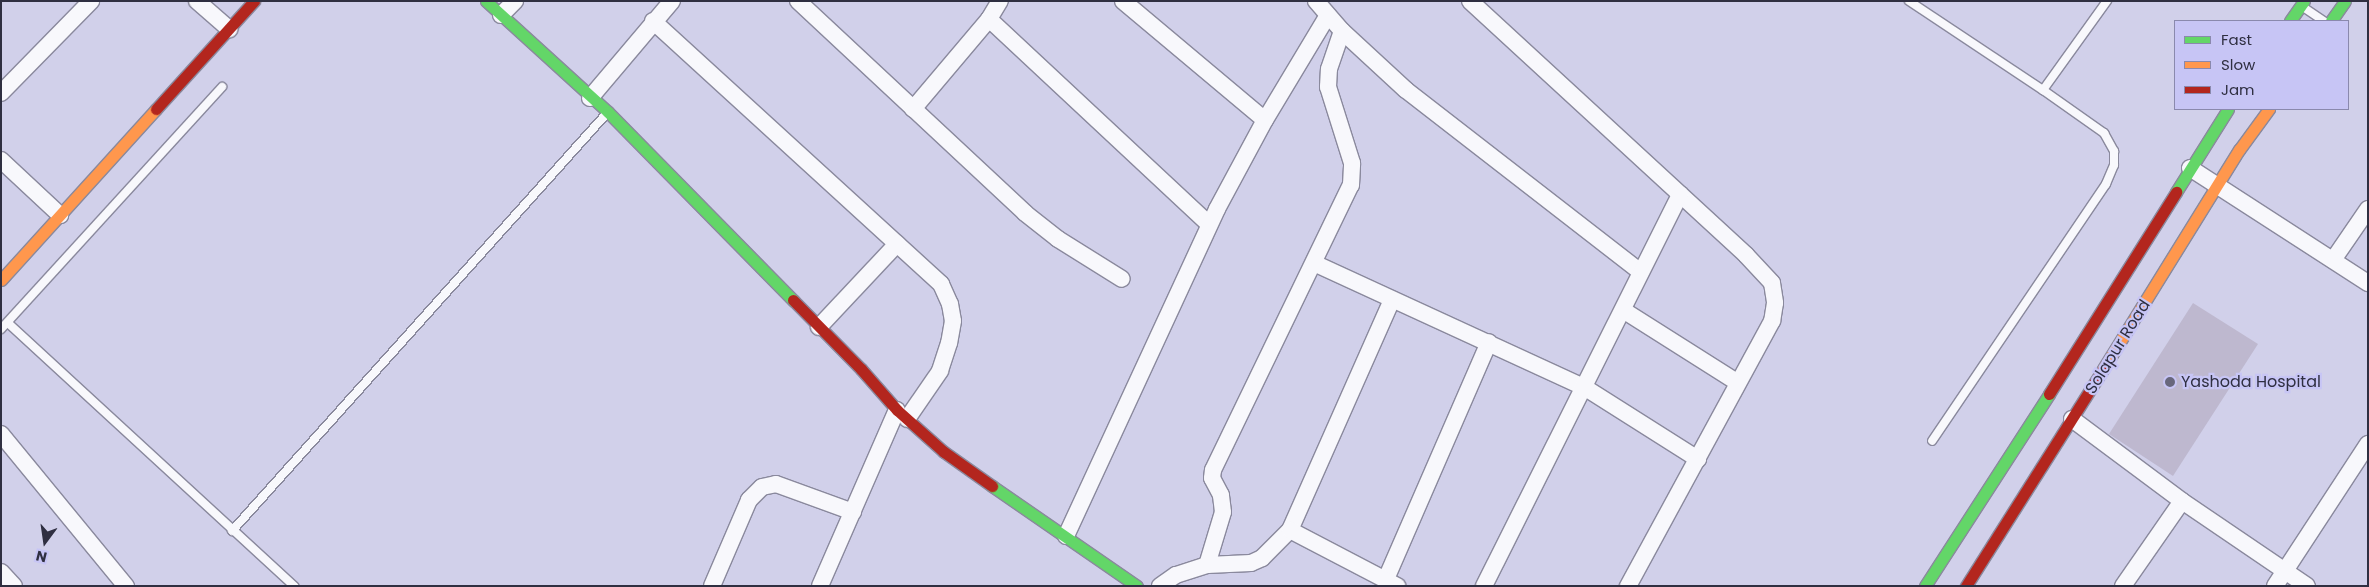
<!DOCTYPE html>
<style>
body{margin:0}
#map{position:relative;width:2369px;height:587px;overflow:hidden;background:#d1d0ea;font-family:Poppins,sans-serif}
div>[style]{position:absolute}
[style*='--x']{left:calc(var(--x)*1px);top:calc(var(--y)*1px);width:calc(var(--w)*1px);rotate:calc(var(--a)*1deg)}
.building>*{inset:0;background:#beb8cf}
.roads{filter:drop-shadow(1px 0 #8a899d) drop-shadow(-1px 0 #8a899d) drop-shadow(0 1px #8a899d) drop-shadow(0 -1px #8a899d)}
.lane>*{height:8px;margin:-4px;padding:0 4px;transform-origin:4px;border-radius:4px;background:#f8f8fc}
.street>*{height:16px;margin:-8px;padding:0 8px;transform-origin:8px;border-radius:8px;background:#f8f8fc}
.fast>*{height:11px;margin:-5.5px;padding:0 5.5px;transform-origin:5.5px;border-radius:5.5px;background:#63d668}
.slow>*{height:11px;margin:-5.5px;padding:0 5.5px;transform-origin:5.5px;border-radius:5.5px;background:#ff974d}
.jam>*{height:11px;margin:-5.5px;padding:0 5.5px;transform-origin:5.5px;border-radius:5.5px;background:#b3261e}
.dots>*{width:14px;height:14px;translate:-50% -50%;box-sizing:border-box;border:2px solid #c7c5f5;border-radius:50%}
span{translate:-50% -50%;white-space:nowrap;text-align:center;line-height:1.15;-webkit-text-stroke:4.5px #c7c5f5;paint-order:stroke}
.street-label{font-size:16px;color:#2f2f41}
.poi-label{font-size:16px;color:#2f2f41}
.left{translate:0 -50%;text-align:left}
.frame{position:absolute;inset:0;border:2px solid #2f2f41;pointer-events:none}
.legend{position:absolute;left:2174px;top:20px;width:175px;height:90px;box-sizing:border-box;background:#c7c5f5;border:1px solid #8a89ad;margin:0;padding:6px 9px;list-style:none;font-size:15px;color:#2f2f41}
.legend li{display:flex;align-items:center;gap:10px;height:25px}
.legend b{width:25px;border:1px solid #8a89ad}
.north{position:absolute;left:20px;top:517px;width:50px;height:50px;-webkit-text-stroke:4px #c7c5f5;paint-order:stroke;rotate:194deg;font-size:14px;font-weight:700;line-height:20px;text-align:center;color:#2f2f41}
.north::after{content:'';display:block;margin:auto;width:18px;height:22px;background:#2f2f41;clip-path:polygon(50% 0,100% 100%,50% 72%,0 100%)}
</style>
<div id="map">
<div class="building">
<div style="clip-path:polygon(2193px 303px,2258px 344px,2173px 476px,2109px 434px)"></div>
</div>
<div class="roads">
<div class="lane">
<div style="--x:1909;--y:1;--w:161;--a:33.6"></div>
<div style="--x:2043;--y:90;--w:75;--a:35.2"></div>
<div style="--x:2104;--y:133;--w:21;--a:61"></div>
<div style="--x:2114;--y:151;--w:14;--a:90"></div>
<div style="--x:2114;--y:165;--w:21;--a:113"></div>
<div style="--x:2106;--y:184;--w:310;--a:124.1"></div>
<div style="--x:2303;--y:7;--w:25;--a:34"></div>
<div style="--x:2043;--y:90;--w:110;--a:-54.3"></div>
<div style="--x:8;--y:323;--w:389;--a:42.6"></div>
<div style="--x:1;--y:329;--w:328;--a:-47.6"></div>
<div style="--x:232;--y:531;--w:562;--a:-48.1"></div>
</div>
<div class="street">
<div style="--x:197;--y:1;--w:43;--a:41.2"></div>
<div style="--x:798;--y:1;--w:311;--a:43"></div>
<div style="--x:1025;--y:213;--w:42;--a:38.2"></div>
<div style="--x:1058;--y:239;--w:75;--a:32"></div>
<div style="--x:1123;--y:1;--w:185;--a:40"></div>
<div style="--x:1316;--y:1;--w:40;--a:49"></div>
<div style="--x:1342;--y:31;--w:87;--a:42.7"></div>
<div style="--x:1406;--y:90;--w:297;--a:37.8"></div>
<div style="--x:1470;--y:1;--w:375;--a:42.6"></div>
<div style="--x:1746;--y:255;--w:38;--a:47"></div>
<div style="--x:1772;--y:283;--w:20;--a:81"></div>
<div style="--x:1775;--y:303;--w:18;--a:99"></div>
<div style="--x:1772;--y:321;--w:302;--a:118.5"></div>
<div style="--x:501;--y:15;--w:20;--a:-45"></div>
<div style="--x:989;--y:19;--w:301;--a:43"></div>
<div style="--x:653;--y:21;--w:390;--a:42.4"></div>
<div style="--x:941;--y:284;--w:22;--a:66"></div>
<div style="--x:950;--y:304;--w:17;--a:80"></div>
<div style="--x:953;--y:321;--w:22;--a:100"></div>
<div style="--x:949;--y:343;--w:29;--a:108"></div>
<div style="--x:940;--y:371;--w:58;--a:124.5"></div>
<div style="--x:1;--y:93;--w:129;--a:-45.6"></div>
<div style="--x:590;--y:98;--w:127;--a:-49.8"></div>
<div style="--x:913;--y:109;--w:118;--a:-49.8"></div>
<div style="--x:989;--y:19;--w:21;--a:-59"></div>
<div style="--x:1;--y:160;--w:81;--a:43"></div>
<div style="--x:2190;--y:168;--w:212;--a:32.9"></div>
<div style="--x:2333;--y:260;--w:62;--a:-55.5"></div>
<div style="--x:1314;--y:263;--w:297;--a:24.7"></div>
<div style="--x:1584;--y:387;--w:135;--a:32.3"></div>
<div style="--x:1623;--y:310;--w:135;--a:32.3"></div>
<div style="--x:819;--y:327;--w:114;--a:-46.8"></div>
<div style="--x:2072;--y:419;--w:137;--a:36.7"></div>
<div style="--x:2182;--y:501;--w:151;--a:34.2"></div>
<div style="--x:1;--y:434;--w:197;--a:50.6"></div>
<div style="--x:1290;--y:530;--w:252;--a:-66.1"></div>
<div style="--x:1066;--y:536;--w:360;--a:-65.2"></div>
<div style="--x:1217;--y:209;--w:101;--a:-61.7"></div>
<div style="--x:1265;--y:120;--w:122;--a:-59"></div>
<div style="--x:1207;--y:565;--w:55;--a:-73.2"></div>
<div style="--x:1223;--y:512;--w:17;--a:-97"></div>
<div style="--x:1221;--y:495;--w:19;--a:-118"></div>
<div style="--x:1212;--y:478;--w:8;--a:-83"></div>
<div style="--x:1213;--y:470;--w:317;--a:-64.2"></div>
<div style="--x:1351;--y:185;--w:22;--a:-87"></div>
<div style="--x:1352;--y:163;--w:80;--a:-107.5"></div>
<div style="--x:1328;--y:87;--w:18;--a:-87"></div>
<div style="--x:1329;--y:69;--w:40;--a:-71.1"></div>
<div style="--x:1;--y:572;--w:19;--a:47"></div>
<div style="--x:1386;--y:579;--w:258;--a:-66.5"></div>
<div style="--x:712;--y:586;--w:94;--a:-66.7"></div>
<div style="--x:749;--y:500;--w:18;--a:-45"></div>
<div style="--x:762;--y:487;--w:14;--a:-12"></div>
<div style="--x:776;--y:484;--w:82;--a:20"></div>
<div style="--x:820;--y:586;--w:192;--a:-66.4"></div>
<div style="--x:1160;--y:586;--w:19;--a:-35"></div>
<div style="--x:1176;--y:575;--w:33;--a:-18"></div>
<div style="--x:1207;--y:565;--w:44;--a:-2.6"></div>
<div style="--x:1251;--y:563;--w:12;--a:-24"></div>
<div style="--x:1262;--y:558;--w:40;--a:-45"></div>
<div style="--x:1290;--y:530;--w:121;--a:27.6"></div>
<div style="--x:1484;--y:586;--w:438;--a:-63.4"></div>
<div style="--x:2123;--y:586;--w:103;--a:-55.2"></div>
<div style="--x:2275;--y:586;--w:170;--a:-56.8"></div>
</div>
<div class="fast">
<div style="--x:486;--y:1;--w:165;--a:42.3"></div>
<div style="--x:608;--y:112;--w:264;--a:45.5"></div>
<div style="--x:2290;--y:21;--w:24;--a:-55"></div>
<div style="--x:2331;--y:21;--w:24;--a:-55"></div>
<div style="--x:2176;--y:192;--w:98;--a:-57.9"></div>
<div style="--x:992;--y:486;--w:176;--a:34.6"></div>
<div style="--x:1925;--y:586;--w:229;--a:-57.1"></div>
</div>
<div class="slow">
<div style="--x:1;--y:280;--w:231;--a:-47.8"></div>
<div style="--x:2103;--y:369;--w:258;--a:-58.2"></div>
<div style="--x:2239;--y:150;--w:51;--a:-53.8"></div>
</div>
<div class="jam">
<div style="--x:156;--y:109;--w:146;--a:-47.8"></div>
<div style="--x:793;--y:300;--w:97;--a:45.4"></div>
<div style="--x:861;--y:369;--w:55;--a:48.7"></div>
<div style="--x:897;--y:410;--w:63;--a:41.8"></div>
<div style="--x:944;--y:452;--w:59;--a:35.3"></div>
<div style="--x:2049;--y:394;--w:239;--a:-57.8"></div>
<div style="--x:1966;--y:586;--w:257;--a:-57.7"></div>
</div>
</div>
<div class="dots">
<div style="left:2170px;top:382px;background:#68677c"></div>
</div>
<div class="street-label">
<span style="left:2118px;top:347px;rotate:-58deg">Solapur Road</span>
</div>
<div class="poi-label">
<span class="left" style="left:2181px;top:382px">Yashoda Hospital</span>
</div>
<div class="frame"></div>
<ul class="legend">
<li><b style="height:6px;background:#63d668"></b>Fast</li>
<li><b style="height:6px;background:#ff974d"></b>Slow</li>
<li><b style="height:6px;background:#b3261e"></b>Jam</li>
</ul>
<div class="north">N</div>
</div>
